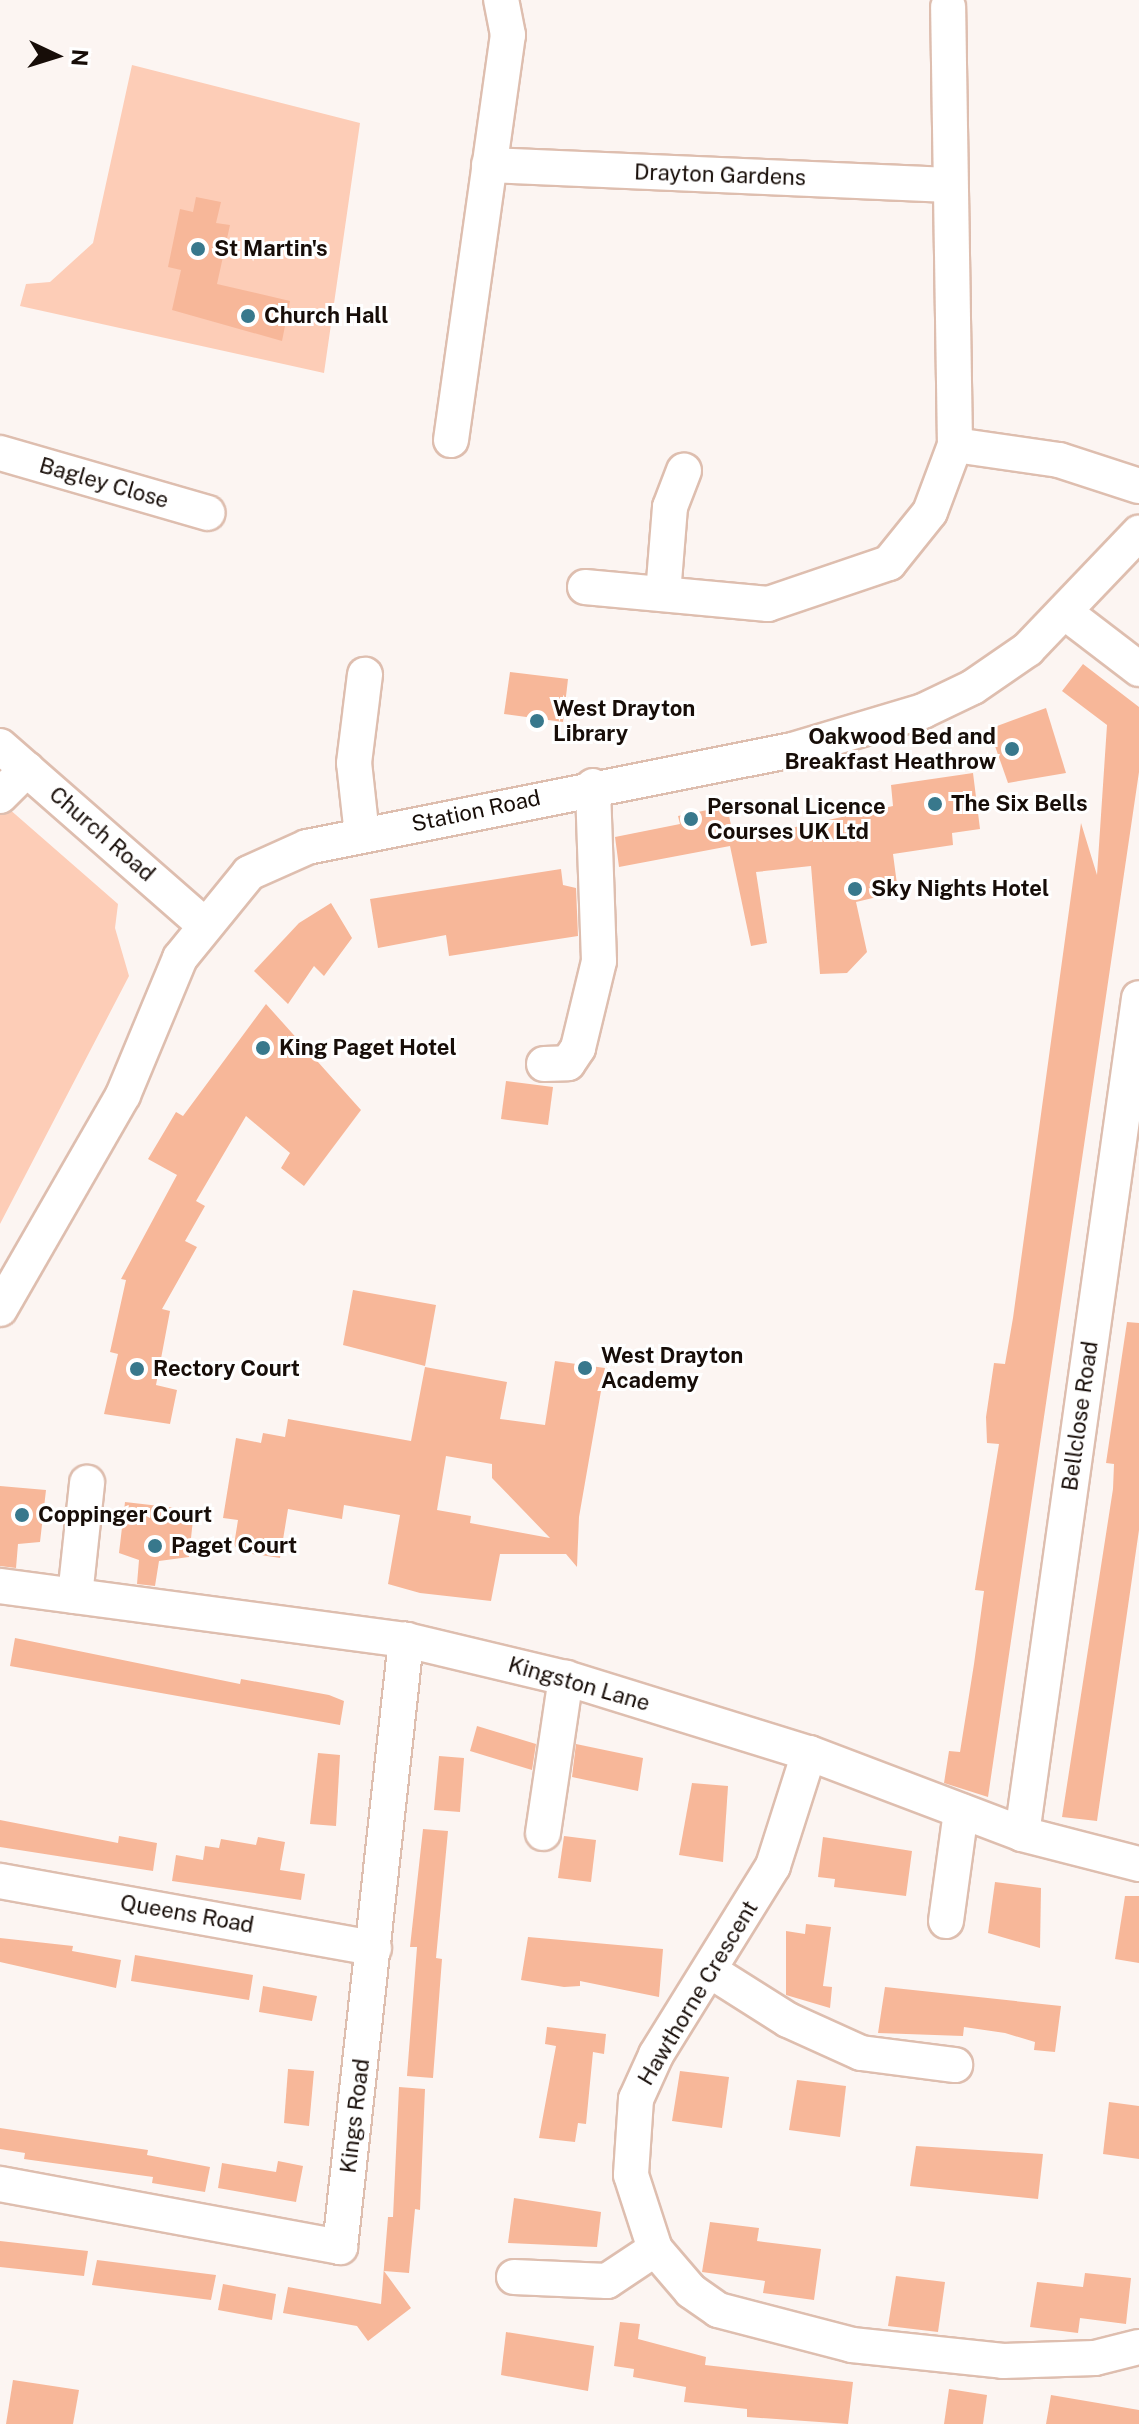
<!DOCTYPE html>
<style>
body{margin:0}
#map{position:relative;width:1139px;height:2424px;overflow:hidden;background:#fcf5f2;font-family:"Public Sans",sans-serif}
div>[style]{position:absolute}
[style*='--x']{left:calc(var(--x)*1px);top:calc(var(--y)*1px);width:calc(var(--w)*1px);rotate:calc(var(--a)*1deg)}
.green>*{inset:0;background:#fdcdb7}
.building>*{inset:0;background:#f7b799}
.roads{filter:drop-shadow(2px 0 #debeaf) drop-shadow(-2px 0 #debeaf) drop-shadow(0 2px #debeaf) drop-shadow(0 -2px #debeaf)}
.minor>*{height:34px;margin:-17px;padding:0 17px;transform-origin:17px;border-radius:17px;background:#fff}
.dots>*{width:22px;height:22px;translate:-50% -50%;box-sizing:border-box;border:4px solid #fff;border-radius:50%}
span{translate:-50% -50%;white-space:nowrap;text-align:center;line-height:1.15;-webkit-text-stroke:6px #fff;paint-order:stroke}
.street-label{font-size:22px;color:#170d08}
.poi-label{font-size:22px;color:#170d08;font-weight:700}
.left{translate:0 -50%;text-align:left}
.right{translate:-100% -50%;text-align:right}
.north{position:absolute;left:16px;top:16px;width:80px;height:80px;-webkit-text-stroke:6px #fff;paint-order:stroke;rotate:94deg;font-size:22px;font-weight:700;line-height:32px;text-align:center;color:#170d08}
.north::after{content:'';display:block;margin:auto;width:28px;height:36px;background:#170d08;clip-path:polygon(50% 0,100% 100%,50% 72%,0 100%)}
</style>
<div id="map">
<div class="green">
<div style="clip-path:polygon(132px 65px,360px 123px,324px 373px,20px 306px,26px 284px,50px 282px,93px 243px)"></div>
<div style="clip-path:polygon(0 801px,118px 904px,115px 928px,129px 976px,0 1224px)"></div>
</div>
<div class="building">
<div style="clip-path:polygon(196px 197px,221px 202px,216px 223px,230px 225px,217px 284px,290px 301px,282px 341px,172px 310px,181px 270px,168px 267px,180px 209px,193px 212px)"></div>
<div style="clip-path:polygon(1083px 664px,1139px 707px,1139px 772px,988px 1797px,944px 1783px,949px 1751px,960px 1752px,974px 1664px,984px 1591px,975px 1590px,999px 1444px,987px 1443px,986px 1417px,994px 1363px,1005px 1364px,1013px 1318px,1081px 823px,1097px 875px,1107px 725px,1062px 691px)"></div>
<div style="clip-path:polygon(510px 672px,568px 679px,563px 722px,504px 714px)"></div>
<div style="clip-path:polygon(1046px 708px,1066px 773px,1008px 783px,989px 729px)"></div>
<div style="clip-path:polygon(973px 773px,980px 829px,952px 833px,953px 845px,893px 854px,898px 892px,856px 902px,867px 952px,847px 973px,820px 974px,811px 866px,756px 872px,767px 943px,751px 946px,730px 846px,619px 867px,615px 837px,680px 824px,678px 816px,727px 806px,732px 830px,747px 828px,749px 837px,893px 806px,891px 785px)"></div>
<div style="clip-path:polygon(561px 869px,563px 885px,576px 888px,578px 936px,449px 956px,446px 935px,378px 948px,370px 899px)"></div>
<div style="clip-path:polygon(331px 903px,352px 938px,324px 976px,314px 966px,288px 1004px,254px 971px,299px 923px)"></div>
<div style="clip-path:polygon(266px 1004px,361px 1110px,304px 1186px,281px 1168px,290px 1153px,246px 1116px,196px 1201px,205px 1206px,185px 1241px,197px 1247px,162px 1309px,170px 1311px,156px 1385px,177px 1390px,170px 1424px,104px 1414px,118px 1354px,110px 1352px,126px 1280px,121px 1279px,177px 1175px,148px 1159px,176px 1112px,183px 1116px)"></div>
<div style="clip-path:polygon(506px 1081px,553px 1087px,548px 1125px,501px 1119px)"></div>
<div style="clip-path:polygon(353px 1290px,436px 1305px,425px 1366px,343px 1345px)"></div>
<div style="clip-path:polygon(1127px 1322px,1139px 1323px,1139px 1530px,1097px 1821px,1062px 1817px,1113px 1489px,1114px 1464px,1106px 1463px)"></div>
<div style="clip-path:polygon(evenodd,555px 1361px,605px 1368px,579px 1517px,577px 1567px,566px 1554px,500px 1554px,491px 1601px,420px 1593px,388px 1584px,400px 1515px,344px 1505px,342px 1519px,288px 1509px,280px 1558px,240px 1552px,234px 1545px,238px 1520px,223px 1518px,236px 1438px,261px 1443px,263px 1433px,285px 1437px,288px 1419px,411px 1441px,425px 1367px,507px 1382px,500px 1419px,545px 1425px,555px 1361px,446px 1456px,492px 1464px,492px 1478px,550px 1538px,470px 1523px,471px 1516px,437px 1510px,446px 1456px)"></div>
<div style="clip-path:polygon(0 1486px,46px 1490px,40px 1542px,18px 1544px,16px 1568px,0 1566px)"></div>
<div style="clip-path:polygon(125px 1502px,194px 1510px,189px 1557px,159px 1561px,155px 1586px,137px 1584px,139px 1560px,119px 1553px)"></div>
<div style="clip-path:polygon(15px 1638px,240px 1684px,241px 1679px,329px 1695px,344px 1701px,340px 1725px,10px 1666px)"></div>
<div style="clip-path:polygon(477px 1726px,536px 1744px,532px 1770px,470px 1751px)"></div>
<div style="clip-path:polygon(576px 1744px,643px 1758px,638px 1791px,572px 1777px)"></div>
<div style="clip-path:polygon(318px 1753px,340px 1755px,336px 1826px,310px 1824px)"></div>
<div style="clip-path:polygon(439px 1756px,464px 1758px,460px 1812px,434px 1810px)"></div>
<div style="clip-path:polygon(692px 1783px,728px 1786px,723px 1862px,679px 1855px)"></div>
<div style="clip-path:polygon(0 1820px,118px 1843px,119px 1836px,157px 1843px,153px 1871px,0 1847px)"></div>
<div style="clip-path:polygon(423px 1829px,448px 1831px,436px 1958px,442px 1959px,433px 2078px,407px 2076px,417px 1947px,410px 1947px)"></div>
<div style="clip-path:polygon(564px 1836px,596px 1840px,591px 1882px,558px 1878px)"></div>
<div style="clip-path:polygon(258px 1837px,285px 1842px,280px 1870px,305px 1874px,301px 1900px,172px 1881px,176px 1855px,203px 1860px,205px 1846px,219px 1848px,221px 1839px,256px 1845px)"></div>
<div style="clip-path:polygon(823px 1837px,912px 1851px,906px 1896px,834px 1887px,835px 1879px,818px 1877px)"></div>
<div style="clip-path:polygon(995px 1882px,1041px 1888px,1040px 1948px,988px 1933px)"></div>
<div style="clip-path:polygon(1125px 1896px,1139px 1896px,1139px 1963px,1115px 1959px)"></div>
<div style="clip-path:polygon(806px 1924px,831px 1927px,823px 1986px,832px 1987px,830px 2008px,786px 1995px,786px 1931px,805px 1934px)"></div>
<div style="clip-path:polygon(528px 1937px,663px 1949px,659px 1997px,580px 1981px,580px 1986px,564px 1987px,521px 1980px)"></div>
<div style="clip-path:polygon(0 1938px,73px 1946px,72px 1951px,121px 1960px,116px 1988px,0 1962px)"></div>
<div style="clip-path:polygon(135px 1955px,253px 1975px,249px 2000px,131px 1981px)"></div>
<div style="clip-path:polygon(263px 1986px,317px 1996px,312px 2021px,259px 2012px)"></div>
<div style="clip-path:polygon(885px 1987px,1061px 2006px,1055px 2052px,1034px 2050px,1035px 2042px,1005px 2033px,964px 2027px,963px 2036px,878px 2033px)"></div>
<div style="clip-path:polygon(547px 2027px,606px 2034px,604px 2054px,593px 2052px,586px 2124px,578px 2123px,575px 2142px,539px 2138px,556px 2046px,545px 2044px)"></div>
<div style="clip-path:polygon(288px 2069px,314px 2071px,309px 2126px,284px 2123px)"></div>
<div style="clip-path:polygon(680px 2071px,729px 2077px,722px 2128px,672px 2121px)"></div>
<div style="clip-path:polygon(797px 2080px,846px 2086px,840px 2137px,789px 2130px)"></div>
<div style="clip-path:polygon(399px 2087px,425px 2089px,420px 2210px,415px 2209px,409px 2273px,384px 2271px,411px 2308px,368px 2341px,357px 2326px,283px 2313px,288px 2287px,381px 2304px,388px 2217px,393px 2217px)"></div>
<div style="clip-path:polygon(1109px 2102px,1139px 2106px,1139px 2159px,1103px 2154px)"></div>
<div style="clip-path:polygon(0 2128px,148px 2150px,147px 2155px,210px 2167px,205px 2192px,152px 2183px,153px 2177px,24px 2159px,25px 2153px,0 2149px)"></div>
<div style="clip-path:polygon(916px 2146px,1043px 2154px,1038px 2199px,910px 2186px)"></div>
<div style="clip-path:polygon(278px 2161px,303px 2166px,296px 2202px,218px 2188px,222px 2163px,276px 2172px)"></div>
<div style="clip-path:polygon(514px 2198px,601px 2212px,597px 2247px,508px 2243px)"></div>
<div style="clip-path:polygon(710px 2222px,759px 2228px,757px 2241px,821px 2249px,814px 2300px,763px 2293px,765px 2281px,702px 2272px)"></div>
<div style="clip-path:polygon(0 2241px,88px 2251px,84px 2276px,0 2267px)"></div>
<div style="clip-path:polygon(97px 2260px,216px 2275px,211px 2300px,92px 2285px)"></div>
<div style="clip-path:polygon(1085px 2273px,1131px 2278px,1126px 2324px,1080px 2318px,1078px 2333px,1030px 2327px,1037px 2282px,1083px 2287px)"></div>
<div style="clip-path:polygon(896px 2276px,945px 2282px,938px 2332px,888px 2326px)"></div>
<div style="clip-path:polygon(223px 2284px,276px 2294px,272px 2320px,218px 2310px)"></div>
<div style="clip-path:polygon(620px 2322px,640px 2324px,638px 2339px,706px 2357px,705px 2365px,853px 2382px,848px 2424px,747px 2417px,747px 2409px,684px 2402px,686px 2387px,633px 2377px,634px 2369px,614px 2366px)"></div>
<div style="clip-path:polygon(506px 2332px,594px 2346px,588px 2391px,501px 2375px)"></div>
<div style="clip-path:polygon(13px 2380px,79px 2390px,73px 2424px,6px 2424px)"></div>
<div style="clip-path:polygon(949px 2389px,987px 2395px,983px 2424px,944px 2424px)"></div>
<div style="clip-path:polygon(1051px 2395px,1139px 2410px,1139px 2424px,1046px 2424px)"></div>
</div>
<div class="roads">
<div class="minor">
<div style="--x:489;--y:165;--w:461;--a:2.5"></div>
<div style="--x:451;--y:440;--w:409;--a:-82"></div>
<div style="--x:508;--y:35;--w:36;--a:-101"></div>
<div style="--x:955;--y:445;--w:105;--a:8.2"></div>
<div style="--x:1059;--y:460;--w:84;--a:18"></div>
<div style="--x:0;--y:453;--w:216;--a:16.1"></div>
<div style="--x:585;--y:587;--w:184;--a:5.3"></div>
<div style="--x:768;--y:604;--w:128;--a:-18.7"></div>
<div style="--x:889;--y:563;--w:65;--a:-51.2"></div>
<div style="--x:930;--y:512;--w:72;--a:-69.5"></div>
<div style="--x:955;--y:445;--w:438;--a:-90.9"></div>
<div style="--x:663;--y:594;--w:87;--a:-85.4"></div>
<div style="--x:670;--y:507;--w:39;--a:-69"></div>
<div style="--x:1066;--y:613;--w:92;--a:37.5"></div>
<div style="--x:0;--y:746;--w:270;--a:41.2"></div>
<div style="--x:0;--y:796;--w:38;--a:-45"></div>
<div style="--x:362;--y:835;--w:72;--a:-96.3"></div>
<div style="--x:354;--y:763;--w:89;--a:-82.9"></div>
<div style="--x:544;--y:1064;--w:24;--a:-2"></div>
<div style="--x:568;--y:1063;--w:18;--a:-56"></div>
<div style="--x:578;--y:1048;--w:89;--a:-76.4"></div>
<div style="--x:599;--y:961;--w:175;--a:-92"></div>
<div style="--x:0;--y:1309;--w:247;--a:-60.1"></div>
<div style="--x:123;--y:1095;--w:148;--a:-67.4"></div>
<div style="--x:180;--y:958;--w:109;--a:-50.9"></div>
<div style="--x:249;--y:873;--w:64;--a:-24.1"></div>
<div style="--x:307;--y:847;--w:491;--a:-11.3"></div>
<div style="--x:789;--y:751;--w:140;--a:-16.6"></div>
<div style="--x:923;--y:711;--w:55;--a:-25.6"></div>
<div style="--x:973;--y:687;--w:67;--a:-34.6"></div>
<div style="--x:1028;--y:649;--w:161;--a:-46.3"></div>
<div style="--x:0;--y:1586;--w:410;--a:7.6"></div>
<div style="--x:406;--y:1640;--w:164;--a:13.4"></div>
<div style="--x:566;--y:1678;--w:254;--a:17.2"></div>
<div style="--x:809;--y:1753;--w:228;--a:20.8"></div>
<div style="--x:1022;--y:1834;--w:121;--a:14.4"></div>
<div style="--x:75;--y:1596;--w:114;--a:-83.9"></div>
<div style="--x:809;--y:1753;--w:119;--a:107.7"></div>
<div style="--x:773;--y:1866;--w:222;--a:121.8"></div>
<div style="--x:656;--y:2055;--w:48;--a:114.4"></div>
<div style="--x:636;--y:2099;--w:76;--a:93.8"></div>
<div style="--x:631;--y:2175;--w:78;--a:72"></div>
<div style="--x:655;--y:2249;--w:55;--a:49.4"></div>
<div style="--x:691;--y:2291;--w:33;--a:35"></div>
<div style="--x:718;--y:2310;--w:138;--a:14.6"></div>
<div style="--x:852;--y:2345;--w:152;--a:6"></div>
<div style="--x:1003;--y:2361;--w:92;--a:-1.9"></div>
<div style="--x:1095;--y:2358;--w:45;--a:-14"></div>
<div style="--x:543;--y:1833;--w:157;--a:-81.6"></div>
<div style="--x:1022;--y:1834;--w:844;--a:-82.03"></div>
<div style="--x:0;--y:1881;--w:380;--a:10.2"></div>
<div style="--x:946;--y:1921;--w:111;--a:-82.2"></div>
<div style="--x:712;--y:1972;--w:90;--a:32.3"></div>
<div style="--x:788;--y:2020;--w:80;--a:24.3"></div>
<div style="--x:861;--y:2053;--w:95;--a:7.3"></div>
<div style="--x:0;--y:2184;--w:346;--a:10.5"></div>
<div style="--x:340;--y:2247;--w:611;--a:-83.79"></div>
<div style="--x:514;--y:2277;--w:93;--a:2.5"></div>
<div style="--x:607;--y:2281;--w:58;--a:-33.7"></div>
</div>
</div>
<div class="dots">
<div style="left:198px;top:249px;background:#38788c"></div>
<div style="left:248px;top:316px;background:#38788c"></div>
<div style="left:537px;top:721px;background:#38788c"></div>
<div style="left:1012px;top:749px;background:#38788c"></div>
<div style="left:935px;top:804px;background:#38788c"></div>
<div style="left:691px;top:819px;background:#38788c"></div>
<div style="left:855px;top:889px;background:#38788c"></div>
<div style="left:263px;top:1048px;background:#38788c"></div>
<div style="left:585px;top:1368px;background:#38788c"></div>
<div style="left:137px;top:1369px;background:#38788c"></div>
<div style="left:22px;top:1515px;background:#38788c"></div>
<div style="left:155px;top:1546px;background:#38788c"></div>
</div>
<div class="street-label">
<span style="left:720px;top:175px;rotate:2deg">Drayton Gardens</span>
<span style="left:104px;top:483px;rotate:16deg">Bagley Close</span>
<span style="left:476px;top:811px;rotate:-12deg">Station Road</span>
<span style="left:102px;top:834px;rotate:41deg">Church Road</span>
<span style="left:1080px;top:1416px;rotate:-82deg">Bellclose Road</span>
<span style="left:579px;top:1684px;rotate:16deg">Kingston Lane</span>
<span style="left:187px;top:1914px;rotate:10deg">Queens Road</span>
<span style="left:698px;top:1993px;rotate:-59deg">Hawthorne Crescent</span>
<span style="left:355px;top:2116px;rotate:-83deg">Kings Road</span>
</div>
<div class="poi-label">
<span class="left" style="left:214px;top:249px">St Martin's</span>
<span class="left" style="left:264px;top:316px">Church Hall</span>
<span class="left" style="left:553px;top:721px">West Drayton<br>Library</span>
<span class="right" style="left:996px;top:749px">Oakwood Bed and<br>Breakfast Heathrow</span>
<span class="left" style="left:951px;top:804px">The Six Bells</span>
<span class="left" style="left:707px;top:819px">Personal Licence<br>Courses UK Ltd</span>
<span class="left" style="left:871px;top:889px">Sky Nights Hotel</span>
<span class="left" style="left:279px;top:1048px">King Paget Hotel</span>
<span class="left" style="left:601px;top:1368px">West Drayton<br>Academy</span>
<span class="left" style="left:153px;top:1369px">Rectory Court</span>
<span class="left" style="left:38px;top:1515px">Coppinger Court</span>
<span class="left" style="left:171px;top:1546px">Paget Court</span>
</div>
<div class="north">N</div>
</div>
